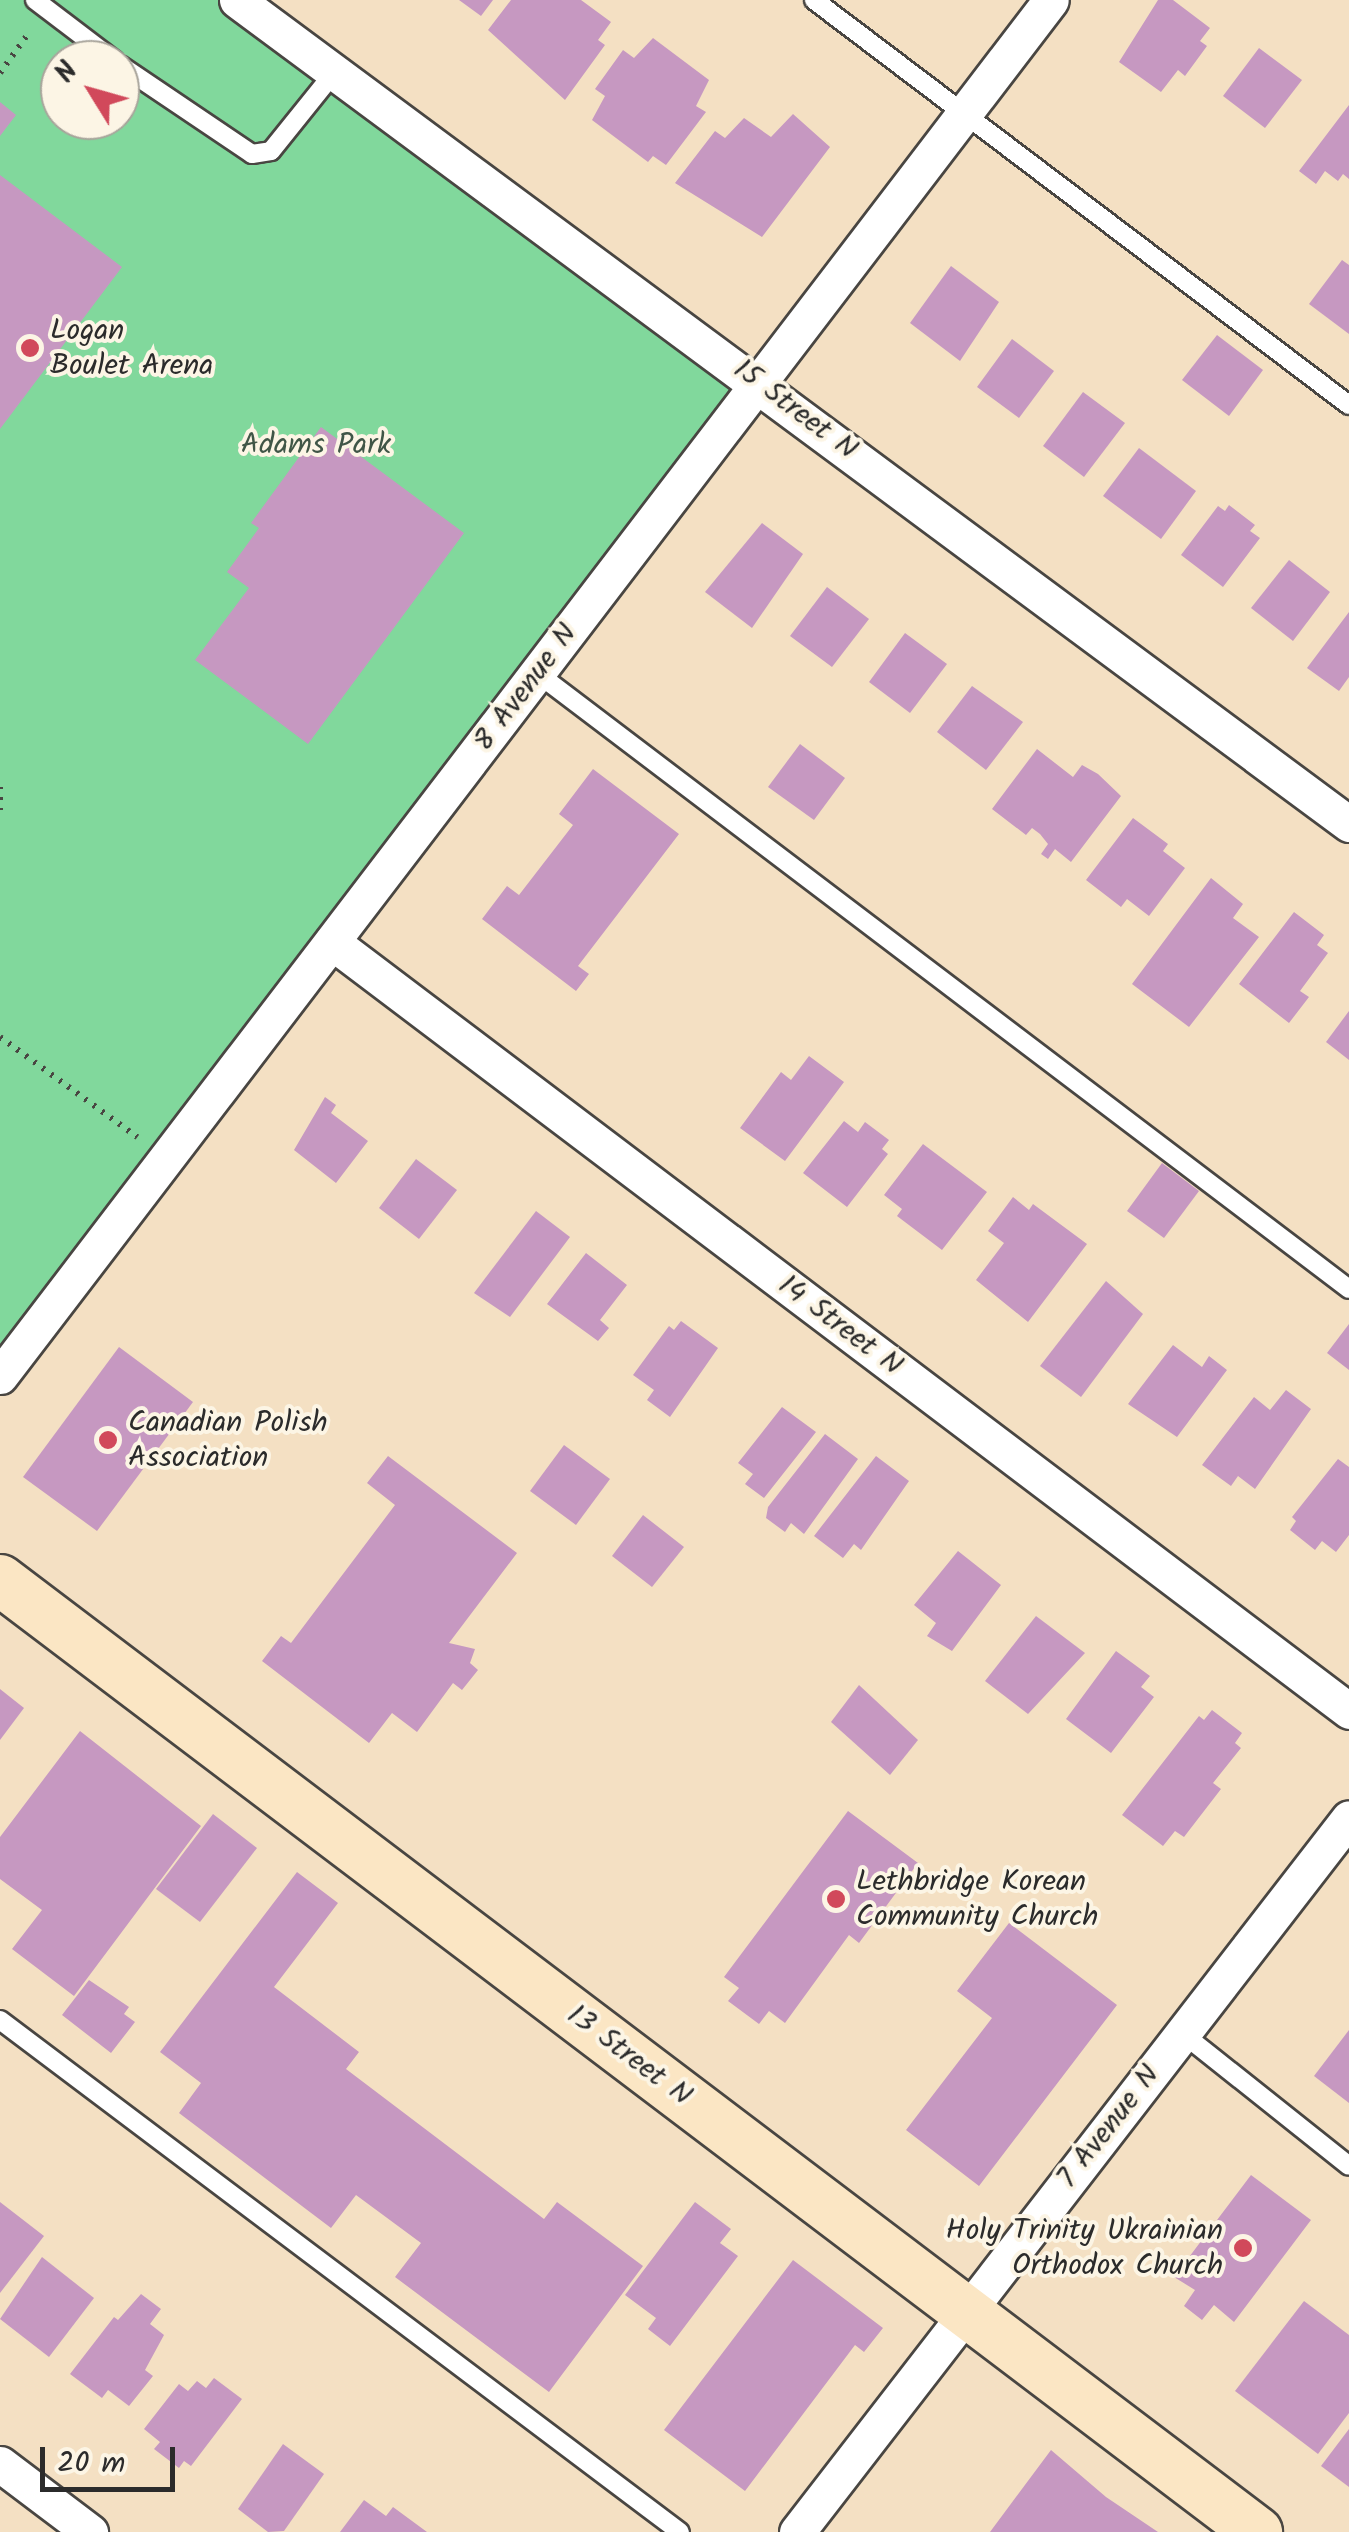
<!DOCTYPE html>
<style>
body{margin:0}
#map{position:relative;width:1349px;height:2532px;overflow:hidden;background:#f4e0c3;font-family:Kalam,sans-serif}
div>[style]{position:absolute}
[style*='--x']{left:calc(var(--x)*1px);top:calc(var(--y)*1px);width:calc(var(--w)*1px);rotate:calc(var(--a)*1deg)}
.green>*{inset:0;background:#81d89c}
.building>*{inset:0;background:#c698c1}
.path>*{height:6px;margin-top:-3px;transform-origin:0;background:repeating-linear-gradient(90deg,#494642 0 2.5px,transparent 0 10.5px)}
.roads{filter:drop-shadow(2px 0 #494642) drop-shadow(-2px 0 #494642) drop-shadow(0 2px #494642) drop-shadow(0 -2px #494642)}
.lane>*{height:18px;margin:-9px;padding:0 9px;transform-origin:9px;border-radius:9px;background:#fff}
.street>*{height:35px;margin:-17.5px;padding:0 17.5px;transform-origin:17.5px;border-radius:17.5px;background:#fff}
.secondary>*{height:50px;margin:-25px;padding:0 25px;transform-origin:25px;border-radius:25px;background:#fbe6c4}
.dots>*{width:28px;height:28px;translate:-50% -50%;box-sizing:border-box;border:5px solid #fcf5e5;border-radius:50%}
span{translate:-50% -50%;white-space:nowrap;text-align:center;line-height:1.15;-webkit-text-stroke:8px #fcf5e5;paint-order:stroke}
.poi-label{font-size:30px;color:#2b2b2b}
.left{translate:0 -50%;text-align:left}
.right{translate:-100% -50%;text-align:right}
.street-label{font-size:30px;color:#2b2b2b}
.park-label{font-size:30px;color:#405647}
.north{position:absolute;left:40px;top:40px;width:100px;height:100px;box-sizing:border-box;background:#fcf5e5;border:2px solid #a8a49b;border-radius:50%;rotate:307deg;font-size:28px;font-weight:700;line-height:40px;text-align:center;color:#2b2b2b}
.north::after{content:'';display:block;margin:auto;width:35px;height:45px;background:#d1495b;clip-path:polygon(50% 0,100% 100%,50% 72%,0 100%)}
.scale{position:absolute;left:40px;top:2447px;width:135px;height:45px;box-sizing:border-box;border:5px solid #2b2b2b;border-top:0;padding-left:12px;font-size:30px;line-height:35px;white-space:nowrap;color:#2b2b2b;-webkit-text-stroke:8px #fcf5e5;paint-order:stroke}
</style>
<div id="map">
<div class="green">
<div style="clip-path:polygon(evenodd,0 0,237px 0,758px 383px,0 1377px,0 0,60px 60px,120px 60px,120px 120px,60px 120px,60px 60px)"></div>
</div>
<div class="building">
<div style="clip-path:polygon(459px 0,493px 0,481px 16px)"></div>
<div style="clip-path:polygon(511px 0,581px 0,611px 22px,598px 40px,605px 45px,565px 100px,488px 30px)"></div>
<div style="clip-path:polygon(1158px 0,1173px 0,1210px 28px,1200px 41px,1207px 46px,1185px 76px,1178px 70px,1161px 92px,1119px 62px)"></div>
<div style="clip-path:polygon(653px 38px,709px 80px,696px 106px,706px 112px,666px 165px,653px 156px,648px 162px,592px 120px,605px 96px,595px 89px,623px 50px,634px 58px)"></div>
<div style="clip-path:polygon(1259px 48px,1302px 80px,1265px 128px,1223px 96px)"></div>
<div style="clip-path:polygon(0 102px,16px 115px,0 136px)"></div>
<div style="clip-path:polygon(1349px 105px,1349px 179px,1343px 174px,1338px 181px,1325px 171px,1316px 184px,1299px 171px)"></div>
<div style="clip-path:polygon(793px 114px,830px 147px,762px 237px,675px 183px,715px 131px,725px 138px,744px 118px,771px 137px)"></div>
<div style="clip-path:polygon(0 175px,122px 267px,0 429px)"></div>
<div style="clip-path:polygon(1342px 260px,1349px 265px,1349px 334px,1309px 304px)"></div>
<div style="clip-path:polygon(951px 266px,999px 302px,960px 361px,910px 323px)"></div>
<div style="clip-path:polygon(1217px 335px,1263px 370px,1229px 416px,1182px 380px)"></div>
<div style="clip-path:polygon(1012px 339px,1054px 371px,1019px 418px,977px 387px)"></div>
<div style="clip-path:polygon(1083px 392px,1125px 423px,1084px 477px,1043px 446px)"></div>
<div style="clip-path:polygon(321px 427px,464px 533px,308px 744px,195px 660px,249px 588px,227px 572px,259px 528px,251px 523px)"></div>
<div style="clip-path:polygon(1139px 448px,1196px 491px,1161px 539px,1103px 496px)"></div>
<div style="clip-path:polygon(1229px 505px,1255px 525px,1250px 531px,1260px 538px,1223px 587px,1181px 555px,1218px 506px,1225px 511px)"></div>
<div style="clip-path:polygon(762px 523px,803px 554px,752px 628px,705px 592px)"></div>
<div style="clip-path:polygon(1289px 560px,1330px 592px,1293px 641px,1251px 608px)"></div>
<div style="clip-path:polygon(827px 587px,869px 619px,832px 667px,790px 636px)"></div>
<div style="clip-path:polygon(1349px 612px,1349px 677px,1339px 691px,1307px 668px)"></div>
<div style="clip-path:polygon(905px 633px,947px 664px,910px 713px,869px 682px)"></div>
<div style="clip-path:polygon(972px 686px,1023px 722px,986px 770px,937px 732px)"></div>
<div style="clip-path:polygon(800px 744px,845px 778px,814px 820px,768px 787px)"></div>
<div style="clip-path:polygon(1037px 749px,1073px 777px,1082px 765px,1098px 774px,1121px 796px,1071px 862px,1055px 849px,1048px 859px,1041px 854px,1048px 844px,1040px 834px,1032px 828px,1026px 835px,992px 809px)"></div>
<div style="clip-path:polygon(593px 769px,679px 834px,578px 966px,589px 974px,576px 991px,482px 919px,507px 886px,519px 895px,573px 825px,559px 814px)"></div>
<div style="clip-path:polygon(1133px 818px,1168px 844px,1163px 851px,1185px 868px,1149px 916px,1127px 899px,1121px 907px,1086px 880px)"></div>
<div style="clip-path:polygon(1211px 878px,1243px 904px,1233px 918px,1259px 937px,1189px 1027px,1132px 984px)"></div>
<div style="clip-path:polygon(1294px 912px,1324px 935px,1317px 945px,1328px 953px,1300px 991px,1309px 997px,1289px 1023px,1239px 984px)"></div>
<div style="clip-path:polygon(1349px 1011px,1349px 1060px,1326px 1042px)"></div>
<div style="clip-path:polygon(809px 1056px,844px 1082px,785px 1161px,740px 1128px,781px 1072px,791px 1080px)"></div>
<div style="clip-path:polygon(325px 1097px,336px 1105px,331px 1113px,368px 1141px,336px 1183px,294px 1150px)"></div>
<div style="clip-path:polygon(844px 1121px,858px 1132px,865px 1122px,889px 1140px,882px 1149px,888px 1154px,847px 1207px,803px 1173px)"></div>
<div style="clip-path:polygon(923px 1144px,987px 1192px,942px 1250px,897px 1216px,902px 1209px,884px 1195px)"></div>
<div style="clip-path:polygon(416px 1159px,457px 1190px,419px 1239px,379px 1208px)"></div>
<div style="clip-path:polygon(1162px 1163px,1199px 1191px,1164px 1238px,1127px 1211px)"></div>
<div style="clip-path:polygon(1013px 1197px,1029px 1210px,1033px 1204px,1087px 1244px,1028px 1322px,976px 1280px,1004px 1243px,988px 1231px)"></div>
<div style="clip-path:polygon(536px 1211px,570px 1237px,510px 1317px,474px 1293px)"></div>
<div style="clip-path:polygon(586px 1253px,627px 1285px,600px 1320px,609px 1328px,598px 1341px,547px 1304px)"></div>
<div style="clip-path:polygon(1106px 1281px,1143px 1314px,1081px 1397px,1040px 1366px)"></div>
<div style="clip-path:polygon(681px 1321px,718px 1348px,670px 1417px,647px 1400px,654px 1390px,633px 1375px,669px 1326px,674px 1330px)"></div>
<div style="clip-path:polygon(1349px 1324px,1349px 1370px,1327px 1353px)"></div>
<div style="clip-path:polygon(1173px 1345px,1202px 1367px,1209px 1356px,1227px 1370px,1177px 1437px,1128px 1404px)"></div>
<div style="clip-path:polygon(119px 1347px,193px 1402px,97px 1531px,23px 1477px)"></div>
<div style="clip-path:polygon(1286px 1390px,1311px 1409px,1255px 1489px,1238px 1476px,1231px 1486px,1202px 1465px,1254px 1397px,1270px 1410px)"></div>
<div style="clip-path:polygon(782px 1407px,816px 1432px,764px 1498px,745px 1484px,753px 1474px,738px 1463px)"></div>
<div style="clip-path:polygon(825px 1434px,858px 1459px,804px 1534px,791px 1523px,785px 1532px,766px 1518px,768px 1507px)"></div>
<div style="clip-path:polygon(564px 1445px,610px 1479px,576px 1525px,530px 1491px)"></div>
<div style="clip-path:polygon(388px 1456px,517px 1553px,449px 1643px,475px 1649px,470px 1663px,478px 1670px,462px 1690px,453px 1683px,417px 1732px,392px 1713px,369px 1743px,262px 1661px,281px 1636px,291px 1643px,395px 1505px,367px 1483px)"></div>
<div style="clip-path:polygon(876px 1456px,909px 1481px,861px 1550px,854px 1544px,843px 1558px,814px 1536px)"></div>
<div style="clip-path:polygon(1338px 1459px,1349px 1467px,1349px 1535px,1336px 1552px,1322px 1541px,1315px 1550px,1290px 1530px,1296px 1521px,1292px 1517px)"></div>
<div style="clip-path:polygon(643px 1515px,684px 1547px,652px 1587px,612px 1556px)"></div>
<div style="clip-path:polygon(958px 1551px,1001px 1585px,952px 1651px,927px 1636px,936px 1623px,914px 1605px)"></div>
<div style="clip-path:polygon(1036px 1616px,1085px 1653px,1028px 1714px,985px 1681px)"></div>
<div style="clip-path:polygon(1116px 1651px,1150px 1676px,1141px 1687px,1154px 1697px,1111px 1753px,1066px 1719px)"></div>
<div style="clip-path:polygon(859px 1685px,918px 1740px,890px 1775px,831px 1722px)"></div>
<div style="clip-path:polygon(0 1689px,24px 1708px,0 1740px)"></div>
<div style="clip-path:polygon(1212px 1710px,1242px 1733px,1235px 1743px,1241px 1748px,1213px 1783px,1221px 1789px,1184px 1837px,1175px 1831px,1163px 1846px,1122px 1815px,1199px 1716px,1204px 1720px)"></div>
<div style="clip-path:polygon(80px 1731px,201px 1826px,74px 1996px,12px 1949px,42px 1910px,0 1879px,0 1837px)"></div>
<div style="clip-path:polygon(848px 1811px,918px 1863px,859px 1943px,849px 1935px,785px 2023px,769px 2011px,759px 2024px,728px 2001px,739px 1988px,724px 1977px)"></div>
<div style="clip-path:polygon(213px 1814px,257px 1848px,200px 1922px,156px 1889px)"></div>
<div style="clip-path:polygon(297px 1872px,338px 1903px,274px 1987px,359px 2052px,346px 2069px,544px 2219px,557px 2202px,643px 2266px,549px 2392px,395px 2277px,421px 2243px,356px 2195px,331px 2228px,179px 2113px,201px 2083px,160px 2052px)"></div>
<div style="clip-path:polygon(1009px 1923px,1117px 2005px,979px 2186px,906px 2130px,992px 2018px,957px 1991px)"></div>
<div style="clip-path:polygon(89px 1980px,129px 2007px,124px 2014px,135px 2022px,111px 2053px,62px 2015px)"></div>
<div style="clip-path:polygon(1349px 2030px,1349px 2103px,1314px 2076px)"></div>
<div style="clip-path:polygon(1251px 2175px,1311px 2220px,1234px 2322px,1214px 2305px,1202px 2320px,1184px 2306px,1195px 2290px,1174px 2277px)"></div>
<div style="clip-path:polygon(0 2202px,44px 2236px,0 2293px)"></div>
<div style="clip-path:polygon(695px 2202px,731px 2229px,720px 2243px,738px 2256px,670px 2346px,648px 2329px,656px 2318px,625px 2295px)"></div>
<div style="clip-path:polygon(42px 2257px,94px 2298px,49px 2357px,0 2319px)"></div>
<div style="clip-path:polygon(793px 2260px,883px 2328px,864px 2352px,855px 2345px,745px 2491px,664px 2430px)"></div>
<div style="clip-path:polygon(141px 2294px,161px 2309px,150px 2324px,164px 2335px,145px 2370px,153px 2376px,129px 2406px,108px 2390px,102px 2398px,70px 2374px,114px 2317px,118px 2320px)"></div>
<div style="clip-path:polygon(1304px 2301px,1349px 2335px,1349px 2413px,1318px 2454px,1235px 2391px)"></div>
<div style="clip-path:polygon(214px 2378px,242px 2399px,191px 2466px,184px 2461px,179px 2468px,154px 2449px,160px 2442px,144px 2429px,179px 2384px,188px 2391px,197px 2381px,206px 2388px)"></div>
<div style="clip-path:polygon(1349px 2429px,1349px 2487px,1321px 2466px)"></div>
<div style="clip-path:polygon(283px 2444px,324px 2474px,284px 2531px,268px 2532px,238px 2509px)"></div>
<div style="clip-path:polygon(1051px 2450px,1106px 2497px,1158px 2532px,990px 2532px)"></div>
<div style="clip-path:polygon(364px 2500px,386px 2516px,393px 2507px,427px 2532px,340px 2532px)"></div>
</div>
<div class="path">
<div style="--x:0;--y:73;--w:48;--a:-54.3"></div>
<div style="--x:0;--y:787;--w:31;--a:90"></div>
<div style="--x:0;--y:1037;--w:170;--a:36.1"></div>
</div>
<div class="roads">
<div class="lane">
<div style="--x:35;--y:0;--w:99;--a:37.2"></div>
<div style="--x:814;--y:0;--w:671;--a:37.13"></div>
<div style="--x:120;--y:65;--w:159;--a:34"></div>
<div style="--x:252;--y:154;--w:19;--a:-9"></div>
<div style="--x:271;--y:151;--w:105;--a:-51.2"></div>
<div style="--x:537;--y:673;--w:1019;--a:37.18"></div>
<div style="--x:0;--y:2020;--w:851;--a:36.98"></div>
<div style="--x:1182;--y:2033;--w:213;--a:38.5"></div>
</div>
<div class="street">
<div style="--x:237;--y:0;--w:1384;--a:36.54"></div>
<div style="--x:332;--y:942;--w:1275;--a:37.09"></div>
<div style="--x:0;--y:1376;--w:1731;--a:-52.63"></div>
<div style="--x:0;--y:2464;--w:113;--a:37.1"></div>
<div style="--x:797;--y:2532;--w:902;--a:-52.29"></div>
</div>
<div class="secondary">
<div style="--x:0;--y:1580;--w:1577;--a:37.14"></div>
</div>
</div>
<div class="dots">
<div style="left:30px;top:348px;background:#d1495b"></div>
<div style="left:108px;top:1440px;background:#d1495b"></div>
<div style="left:836px;top:1899px;background:#d1495b"></div>
<div style="left:1243px;top:2248px;background:#d1495b"></div>
</div>
<div class="poi-label">
<span class="left" style="left:50px;top:348px">Logan<br>Boulet Arena</span>
<span class="left" style="left:128px;top:1440px">Canadian Polish<br>Association</span>
<span class="left" style="left:856px;top:1899px">Lethbridge Korean<br>Community Church</span>
<span class="right" style="left:1223px;top:2248px">Holy Trinity Ukrainian<br>Orthodox Church</span>
</div>
<div class="street-label">
<span style="left:795px;top:410px;rotate:37deg">15 Street N</span>
<span style="left:526px;top:688px;rotate:-53deg">8 Avenue N</span>
<span style="left:840px;top:1326px;rotate:37deg">14 Street N</span>
<span style="left:629px;top:2056px;rotate:37deg">13 Street N</span>
<span style="left:1109px;top:2127px;rotate:-52deg">7 Avenue N</span>
</div>
<div class="park-label">
<span style="left:316px;top:445px">Adams Park</span>
</div>
<div class="north">N</div>
<div class="scale">20 m</div>
</div>
